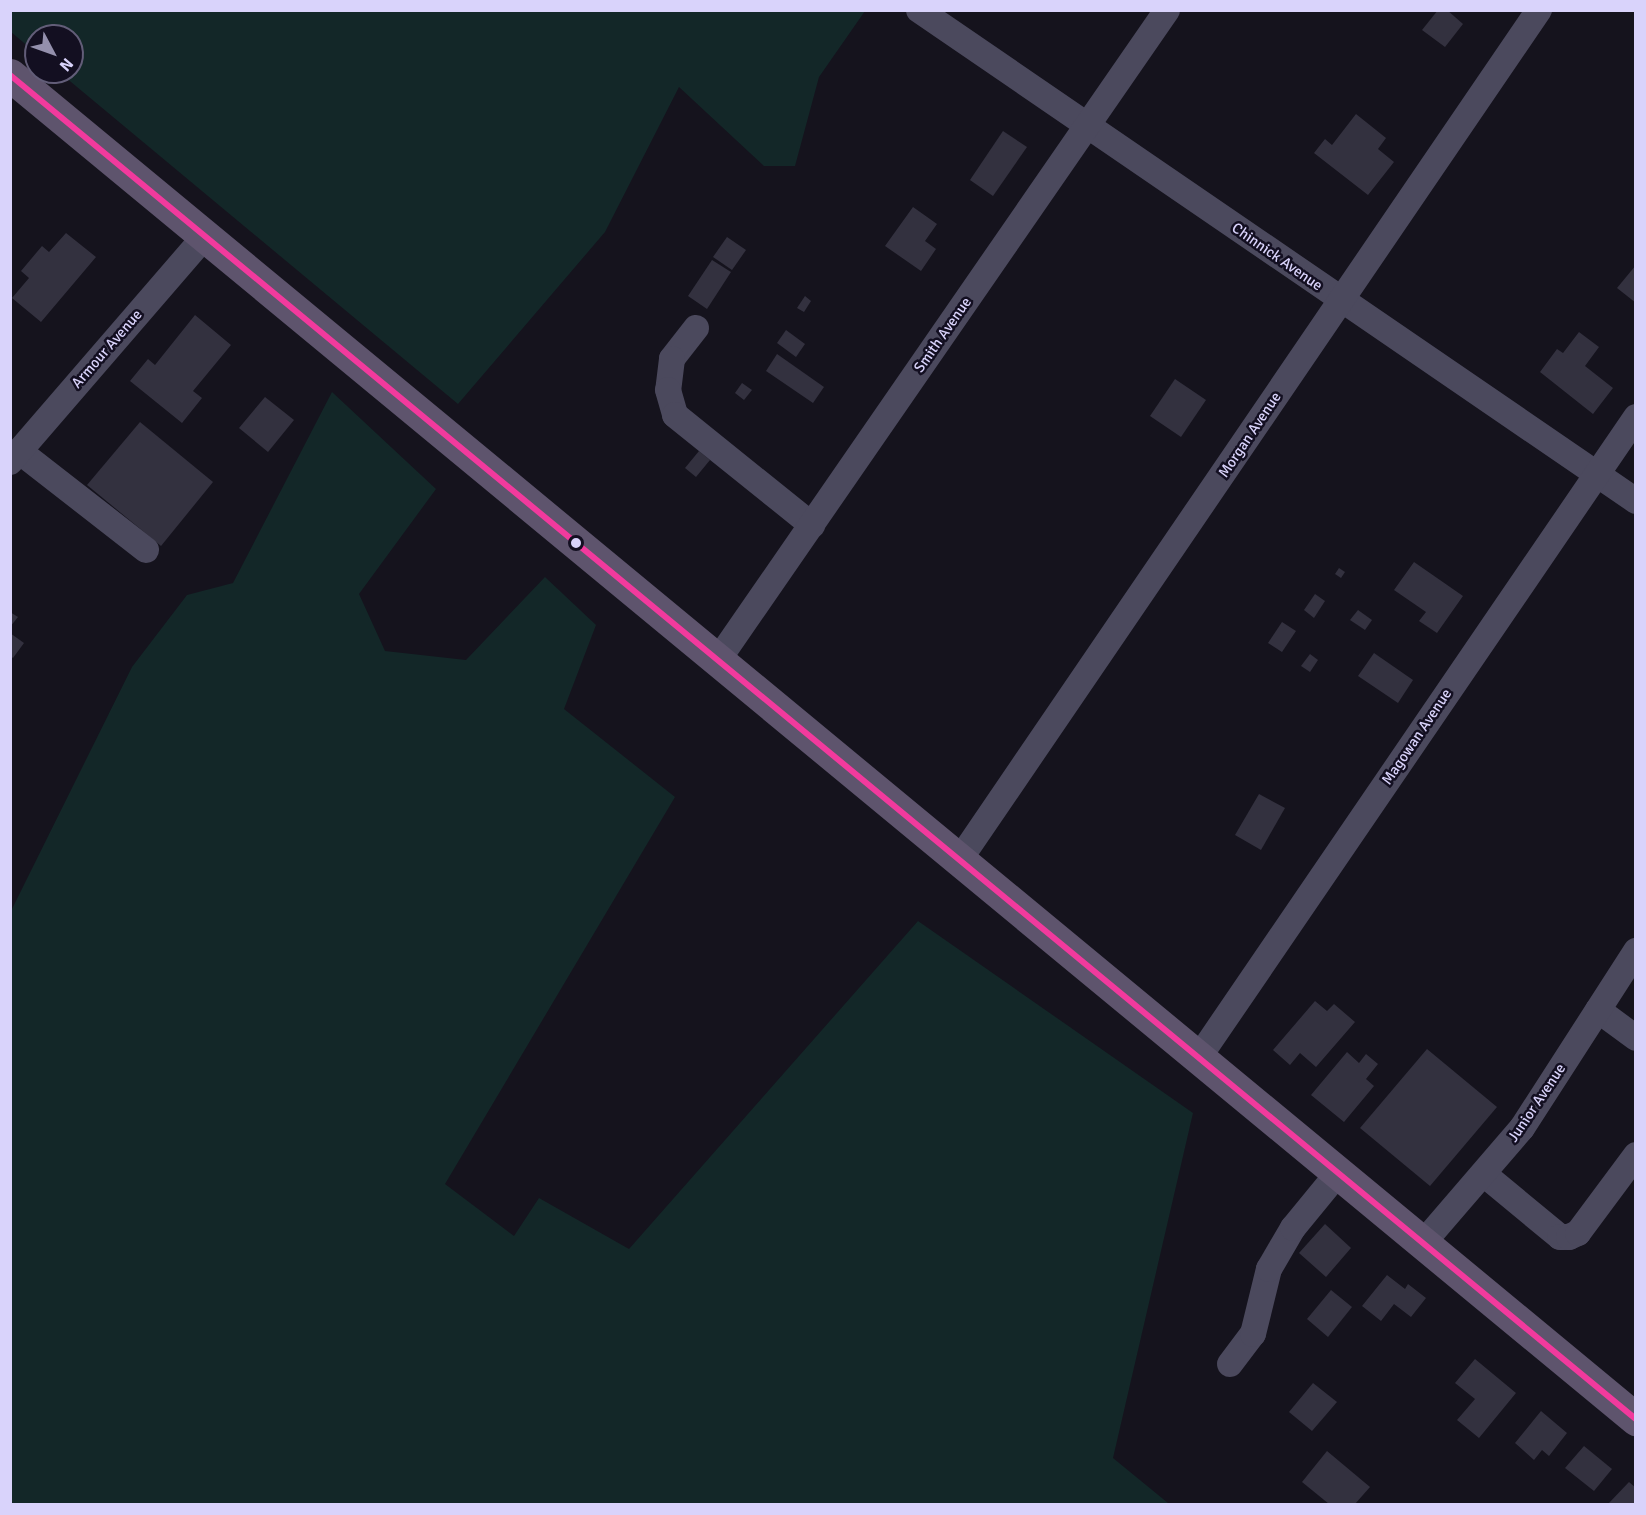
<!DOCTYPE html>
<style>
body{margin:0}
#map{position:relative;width:1646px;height:1515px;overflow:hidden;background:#15131d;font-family:Signika,sans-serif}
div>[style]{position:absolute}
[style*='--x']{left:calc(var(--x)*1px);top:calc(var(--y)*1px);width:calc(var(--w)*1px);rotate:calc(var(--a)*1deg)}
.green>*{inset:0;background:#132728}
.building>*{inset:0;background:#33313f}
.minor>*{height:26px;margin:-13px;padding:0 13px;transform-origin:13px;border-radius:13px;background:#4b495d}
.major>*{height:33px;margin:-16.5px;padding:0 16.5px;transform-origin:16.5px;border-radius:16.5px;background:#5e546d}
.bus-1>*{height:6px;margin:-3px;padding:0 3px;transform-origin:3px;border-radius:3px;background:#f13a9d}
.dots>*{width:16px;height:16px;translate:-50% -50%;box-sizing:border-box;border:3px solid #130f21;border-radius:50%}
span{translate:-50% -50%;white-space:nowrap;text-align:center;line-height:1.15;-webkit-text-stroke:5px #130f21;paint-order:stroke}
.street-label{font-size:15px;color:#d9d3fb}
.frame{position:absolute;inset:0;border:12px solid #d9d3fb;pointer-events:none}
.north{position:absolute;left:24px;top:24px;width:60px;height:60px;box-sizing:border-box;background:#130f21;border:2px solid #625d78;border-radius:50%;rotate:131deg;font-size:16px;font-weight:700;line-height:24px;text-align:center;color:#d9d3fb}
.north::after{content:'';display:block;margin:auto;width:21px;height:27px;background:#9490ad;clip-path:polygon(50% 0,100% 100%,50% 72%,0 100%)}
</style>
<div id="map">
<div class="green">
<div style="clip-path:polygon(10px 11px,11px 10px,865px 11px,819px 77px,795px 166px,764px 166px,679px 87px,605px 232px,458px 404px,59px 72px,72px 72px,72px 36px,36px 36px,36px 53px,11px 32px)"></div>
<div style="clip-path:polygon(332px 392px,436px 489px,359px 594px,385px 651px,466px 660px,545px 577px,596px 625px,564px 709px,675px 797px,445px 1184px,514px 1236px,539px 1198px,629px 1249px,918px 921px,1193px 1113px,1113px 1458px,1168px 1503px,1179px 1504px,11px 1504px,11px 911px,132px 667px,187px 595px,233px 583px)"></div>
</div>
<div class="building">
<div style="clip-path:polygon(1438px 10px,1447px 10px,1463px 24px,1445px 47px,1422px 30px)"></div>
<div style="clip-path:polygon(1356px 114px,1386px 138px,1378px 149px,1394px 162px,1368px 195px,1314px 153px,1325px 139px,1332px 145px)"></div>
<div style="clip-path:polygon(1003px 131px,1027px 147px,993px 196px,970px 180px)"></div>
<div style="clip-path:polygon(913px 207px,937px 224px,925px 241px,936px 249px,921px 271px,885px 246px)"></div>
<div style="clip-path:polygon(66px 233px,96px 257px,41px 322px,12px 298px,29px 278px,21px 271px,42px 246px,49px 252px)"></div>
<div style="clip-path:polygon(727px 237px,746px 250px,732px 270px,713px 257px)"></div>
<div style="clip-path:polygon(712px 260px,731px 272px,707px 309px,688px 296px)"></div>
<div style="clip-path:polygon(1636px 265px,1636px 303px,1617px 288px)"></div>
<div style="clip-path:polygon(805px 296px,811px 301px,804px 312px,797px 308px)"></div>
<div style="clip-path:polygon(195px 315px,231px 345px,193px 391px,202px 398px,182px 423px,130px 381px,148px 359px,155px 365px)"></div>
<div style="clip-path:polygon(786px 330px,805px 344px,796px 357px,777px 343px)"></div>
<div style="clip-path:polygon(1579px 332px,1599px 347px,1585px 366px,1613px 388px,1593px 414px,1540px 372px,1557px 349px,1563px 353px)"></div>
<div style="clip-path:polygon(777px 354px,824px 387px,813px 403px,766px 371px)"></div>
<div style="clip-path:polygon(1175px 379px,1206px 400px,1181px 437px,1150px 416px)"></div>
<div style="clip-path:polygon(742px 383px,752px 390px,744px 400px,735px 393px)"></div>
<div style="clip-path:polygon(265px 397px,294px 420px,268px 452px,239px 428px)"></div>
<div style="clip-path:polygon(140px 422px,213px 482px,161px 546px,87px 485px)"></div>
<div style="clip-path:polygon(699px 451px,710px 460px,696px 477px,685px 468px)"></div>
<div style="clip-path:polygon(1414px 562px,1463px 596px,1437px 633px,1419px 621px,1426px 612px,1394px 590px)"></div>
<div style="clip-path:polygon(1339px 568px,1345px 572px,1341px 578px,1335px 574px)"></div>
<div style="clip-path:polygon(1315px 594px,1325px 601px,1314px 618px,1304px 610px)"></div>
<div style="clip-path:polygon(1358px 610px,1372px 620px,1365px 630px,1350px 620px)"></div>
<div style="clip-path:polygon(10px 612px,18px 617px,10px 627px)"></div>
<div style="clip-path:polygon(1282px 622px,1296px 631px,1282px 652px,1268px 643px)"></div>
<div style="clip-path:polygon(10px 633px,24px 643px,13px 658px,10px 656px)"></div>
<div style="clip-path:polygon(1374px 653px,1413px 680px,1398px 703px,1358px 676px)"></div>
<div style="clip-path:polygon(1310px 654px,1318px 660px,1310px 672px,1301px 666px)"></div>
<div style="clip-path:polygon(1259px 794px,1285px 808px,1261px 850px,1235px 835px)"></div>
<div style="clip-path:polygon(1315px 1001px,1327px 1011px,1334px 1004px,1355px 1022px,1316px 1067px,1300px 1053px,1290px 1065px,1273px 1050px)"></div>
<div style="clip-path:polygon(1427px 1049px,1497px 1107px,1430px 1186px,1360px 1128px)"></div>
<div style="clip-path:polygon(1347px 1052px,1359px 1063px,1366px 1054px,1378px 1064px,1366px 1079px,1374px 1086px,1344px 1122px,1311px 1095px)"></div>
<div style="clip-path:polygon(1325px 1224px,1351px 1248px,1326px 1277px,1299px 1253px)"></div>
<div style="clip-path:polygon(1387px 1275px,1405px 1289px,1408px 1284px,1426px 1298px,1411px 1317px,1394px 1304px,1381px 1321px,1362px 1306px)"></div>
<div style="clip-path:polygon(1331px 1290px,1352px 1307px,1328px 1337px,1307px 1319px)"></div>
<div style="clip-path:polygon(1475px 1359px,1516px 1393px,1479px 1438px,1457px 1420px,1475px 1399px,1455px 1383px)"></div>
<div style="clip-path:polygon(1313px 1383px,1337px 1402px,1312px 1431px,1289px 1412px)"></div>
<div style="clip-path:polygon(1541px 1411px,1567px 1433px,1549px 1456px,1542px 1450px,1534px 1460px,1515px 1443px)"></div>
<div style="clip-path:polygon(1584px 1446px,1612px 1469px,1594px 1491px,1565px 1468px)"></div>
<div style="clip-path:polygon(1327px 1451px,1370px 1487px,1355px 1504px,1329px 1504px,1302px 1482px)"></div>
<div style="clip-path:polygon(1629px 1482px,1636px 1488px,1636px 1504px,1608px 1504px)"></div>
</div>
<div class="minor">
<div style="--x:919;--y:10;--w:869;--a:34.4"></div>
<div style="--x:696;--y:328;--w:39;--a:128"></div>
<div style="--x:672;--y:359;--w:31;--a:97"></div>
<div style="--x:668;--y:390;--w:26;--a:74"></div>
<div style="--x:675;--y:415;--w:176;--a:38.8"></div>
<div style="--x:19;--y:451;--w:161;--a:37.9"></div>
<div style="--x:10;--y:462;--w:297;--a:-49.2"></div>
<div style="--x:718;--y:660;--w:790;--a:-55.36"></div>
<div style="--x:960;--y:859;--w:1028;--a:-55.71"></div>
<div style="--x:1598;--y:1010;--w:47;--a:36.4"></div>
<div style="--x:1199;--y:1057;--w:775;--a:-55.67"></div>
<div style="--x:1485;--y:1175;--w:97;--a:39.6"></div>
<div style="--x:1560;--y:1237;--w:9;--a:0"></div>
<div style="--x:1569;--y:1237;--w:10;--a:-24"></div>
<div style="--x:1578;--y:1233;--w:97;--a:-53.4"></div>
<div style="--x:1423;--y:1243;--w:152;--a:-49.3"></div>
<div style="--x:1522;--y:1128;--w:211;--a:-57.2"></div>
<div style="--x:1230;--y:1364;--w:38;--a:-53"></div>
<div style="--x:1253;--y:1334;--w:67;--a:-76.2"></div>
<div style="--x:1269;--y:1269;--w:48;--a:-59.7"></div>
<div style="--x:1293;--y:1228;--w:72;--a:-50.6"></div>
</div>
<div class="major">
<div style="--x:10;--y:75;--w:2110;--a:39.58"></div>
</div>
<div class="bus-1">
<div style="--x:10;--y:75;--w:2110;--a:39.58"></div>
</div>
<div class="dots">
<div style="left:576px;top:543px;background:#d9d3fb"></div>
</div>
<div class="street-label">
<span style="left:1277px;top:257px;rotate:35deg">Chinnick Avenue</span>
<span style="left:943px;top:335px;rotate:-55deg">Smith Avenue</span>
<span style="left:107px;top:349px;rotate:-49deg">Armour Avenue</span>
<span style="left:1250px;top:435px;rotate:-56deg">Morgan Avenue</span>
<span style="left:1417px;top:737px;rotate:-56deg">Magowan Avenue</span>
<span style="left:1537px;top:1103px;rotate:-56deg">Junior Avenue</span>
</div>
<div class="frame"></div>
<div class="north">N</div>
</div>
